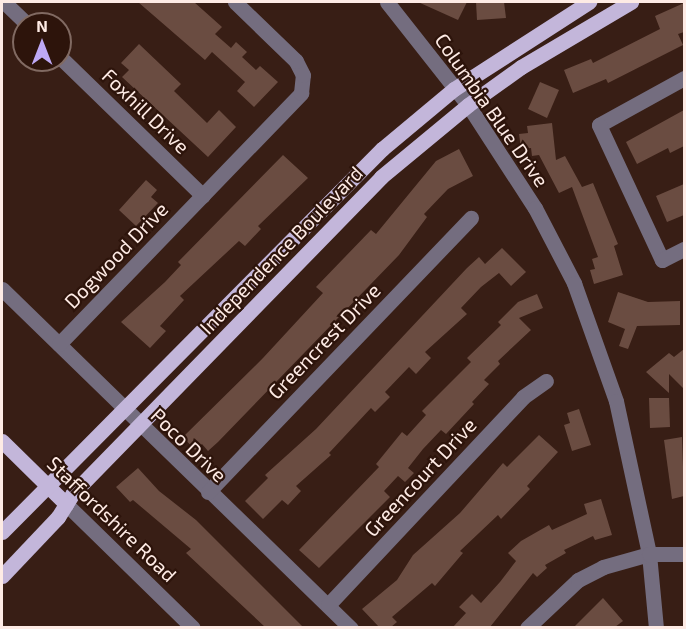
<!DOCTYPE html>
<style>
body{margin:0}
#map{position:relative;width:686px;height:629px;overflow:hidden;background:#381e15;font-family:"Exo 2",sans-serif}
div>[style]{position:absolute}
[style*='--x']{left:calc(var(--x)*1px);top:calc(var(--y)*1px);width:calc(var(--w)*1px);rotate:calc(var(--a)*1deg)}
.building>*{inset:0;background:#6a4c41}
.minor>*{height:15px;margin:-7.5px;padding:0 7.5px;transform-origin:7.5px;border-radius:7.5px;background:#746d7f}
.major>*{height:15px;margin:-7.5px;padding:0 7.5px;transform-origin:7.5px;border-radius:7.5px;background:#c3b6da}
span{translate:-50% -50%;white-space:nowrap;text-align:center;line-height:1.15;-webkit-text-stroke:4.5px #2d140b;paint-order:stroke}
.street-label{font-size:20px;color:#feebe5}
.frame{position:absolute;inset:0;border:3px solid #feebe5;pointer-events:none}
.north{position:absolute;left:12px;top:12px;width:60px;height:60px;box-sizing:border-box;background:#2d140b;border:2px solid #816a62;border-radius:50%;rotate:0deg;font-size:16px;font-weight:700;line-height:24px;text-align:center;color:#feebe5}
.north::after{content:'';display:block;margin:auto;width:21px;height:27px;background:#bea9f5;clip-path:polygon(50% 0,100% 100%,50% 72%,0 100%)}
</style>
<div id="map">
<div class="building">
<div style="clip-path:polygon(138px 2px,194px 2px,222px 27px,215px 34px,231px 48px,236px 42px,247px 52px,242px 57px,256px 70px,260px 66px,278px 82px,254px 107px,237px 91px,245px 82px,212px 52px,205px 60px)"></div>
<div style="clip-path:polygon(418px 2px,467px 2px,458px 20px)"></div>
<div style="clip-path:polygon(476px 2px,504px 2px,506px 18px,477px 20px)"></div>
<div style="clip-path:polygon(684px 3px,684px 32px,678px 34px,683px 45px,608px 83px,606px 79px,573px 93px,564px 70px,591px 59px,593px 63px,660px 29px,655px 16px)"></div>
<div style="clip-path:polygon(139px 44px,181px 84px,174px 91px,207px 123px,219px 110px,236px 127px,208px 157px,122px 77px,129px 70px,121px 63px)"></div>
<div style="clip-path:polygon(540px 82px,559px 90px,547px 118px,528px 109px)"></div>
<div style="clip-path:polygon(684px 110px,684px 146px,670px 153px,668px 148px,637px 164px,626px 142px)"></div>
<div style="clip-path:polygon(552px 123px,556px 160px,565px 156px,582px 187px,593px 183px,618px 244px,614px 246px,623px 275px,594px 284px,590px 270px,595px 269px,592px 259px,598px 257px,572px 187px,559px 193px,539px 155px,532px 156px,531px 148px,521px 149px,519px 134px,528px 133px,527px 126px)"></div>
<div style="clip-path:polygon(459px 149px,473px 176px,448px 189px,424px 214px,427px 217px,399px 255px,218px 442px,208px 451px,202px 444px,195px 450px,183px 437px,263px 358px,323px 293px,316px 287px,371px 230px,376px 234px,436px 161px)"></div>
<div style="clip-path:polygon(283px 155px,308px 178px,258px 226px,261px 229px,245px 246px,239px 241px,180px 296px,184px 300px,160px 326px,166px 331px,150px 348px,121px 322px,165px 282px,181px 265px,178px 262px)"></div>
<div style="clip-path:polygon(146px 180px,157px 190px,151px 197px,158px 203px,136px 226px,119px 210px)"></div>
<div style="clip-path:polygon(684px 184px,684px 215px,667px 222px,656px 196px)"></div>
<div style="clip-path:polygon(502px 248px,526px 272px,511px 286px,499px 273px,481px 287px,461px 308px,467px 314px,425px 352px,431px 358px,416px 374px,409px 367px,385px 392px,390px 397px,375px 412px,371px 408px,329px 453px,331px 455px,296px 486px,301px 491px,288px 505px,282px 500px,263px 519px,245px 501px,268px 478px,265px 475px,316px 429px,467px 268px,479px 257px,485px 264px)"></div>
<div style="clip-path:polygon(618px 292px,648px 302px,680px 301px,680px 325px,637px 326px,628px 349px,619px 346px,625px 329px,608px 322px)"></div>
<div style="clip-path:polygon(537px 294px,543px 308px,519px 318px,531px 330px,498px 361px,500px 364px,484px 380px,489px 384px,472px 402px,474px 404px,446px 434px,441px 430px,423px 449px,408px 468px,414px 473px,405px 482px,398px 476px,384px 491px,390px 497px,319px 568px,299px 550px,379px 467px,376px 464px,402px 432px,407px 436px,426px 415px,422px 411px,471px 362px,467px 358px,501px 325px,498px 322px,518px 302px)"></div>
<div style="clip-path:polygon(684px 349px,684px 389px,669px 374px,669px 393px,646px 372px,669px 353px,674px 357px)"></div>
<div style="clip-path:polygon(649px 398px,669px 398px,670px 427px,650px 428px)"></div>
<div style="clip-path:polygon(579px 409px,591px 445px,572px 451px,564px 425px,570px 423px,567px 413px)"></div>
<div style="clip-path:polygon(539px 435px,558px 452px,527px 486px,530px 489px,501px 519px,498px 515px,460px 551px,463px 553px,435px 586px,432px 583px,392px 617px,397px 622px,391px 627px,379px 627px,362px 609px,397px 580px,413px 555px,460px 513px,503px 463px,507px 467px)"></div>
<div style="clip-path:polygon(682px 437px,684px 496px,672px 499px,664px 440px)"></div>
<div style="clip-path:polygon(138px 468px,159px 491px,196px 520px,303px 627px,265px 627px,186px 553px,191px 549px,133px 500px,130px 502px,116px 487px)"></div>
<div style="clip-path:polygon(601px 499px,612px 535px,595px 540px,593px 536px,564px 550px,566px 553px,545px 565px,547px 568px,537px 577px,533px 573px,490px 627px,453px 627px,466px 613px,459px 607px,472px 594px,481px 603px,500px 582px,516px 561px,508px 553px,521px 541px,549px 525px,552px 530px,587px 514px,584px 504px)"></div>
<div style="clip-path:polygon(603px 598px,623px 621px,615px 627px,574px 627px)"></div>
</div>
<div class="minor">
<div style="--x:4;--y:2;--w:32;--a:44"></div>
<div style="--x:387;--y:2;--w:131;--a:51.8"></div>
<div style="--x:468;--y:105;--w:123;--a:57"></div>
<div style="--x:535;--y:208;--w:85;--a:62.5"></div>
<div style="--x:574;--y:283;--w:125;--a:70.4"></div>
<div style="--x:616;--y:401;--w:157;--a:77.8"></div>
<div style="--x:649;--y:554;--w:74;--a:84.6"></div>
<div style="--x:60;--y:57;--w:199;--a:44.2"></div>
<div style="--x:684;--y:78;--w:97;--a:151.1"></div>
<div style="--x:599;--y:125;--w:149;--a:65"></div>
<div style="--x:662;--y:260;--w:25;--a:-27"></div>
<div style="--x:2;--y:289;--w:487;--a:44.2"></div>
<div style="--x:59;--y:344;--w:349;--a:-46"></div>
<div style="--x:301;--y:93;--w:18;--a:-84"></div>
<div style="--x:303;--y:75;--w:16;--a:-117"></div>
<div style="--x:296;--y:61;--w:85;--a:-136"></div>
<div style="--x:208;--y:492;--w:380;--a:-46.2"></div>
<div style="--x:66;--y:504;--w:177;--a:44.3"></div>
<div style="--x:328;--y:605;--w:285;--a:-46.8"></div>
<div style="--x:523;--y:397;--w:28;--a:-35"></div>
<div style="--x:527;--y:628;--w:70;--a:-43.3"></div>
<div style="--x:578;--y:580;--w:28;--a:-27"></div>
<div style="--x:603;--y:567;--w:48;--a:-15.8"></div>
<div style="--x:649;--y:554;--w:35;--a:0"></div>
</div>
<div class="major">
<div style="--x:2;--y:441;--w:90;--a:44.5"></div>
<div style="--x:2;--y:532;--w:540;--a:-45.23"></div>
<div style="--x:382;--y:149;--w:94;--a:-39.8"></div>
<div style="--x:454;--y:89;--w:161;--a:-32.8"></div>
<div style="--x:2;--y:576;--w:81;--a:-46.5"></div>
<div style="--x:58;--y:517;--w:28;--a:-58"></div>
<div style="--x:73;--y:493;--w:441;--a:-45.7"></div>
<div style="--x:381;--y:177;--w:113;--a:-39.6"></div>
<div style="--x:468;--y:105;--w:65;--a:-35.6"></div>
<div style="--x:521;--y:67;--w:128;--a:-30.6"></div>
</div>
<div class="street-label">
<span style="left:492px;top:110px;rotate:55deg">Columbia Blue Drive</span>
<span style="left:146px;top:111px;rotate:44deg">Foxhill Drive</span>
<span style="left:281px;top:250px;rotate:-46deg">Independence Boulevard</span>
<span style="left:116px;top:255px;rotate:-46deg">Dogwood Drive</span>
<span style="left:324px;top:341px;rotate:-46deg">Greencrest Drive</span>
<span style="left:189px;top:445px;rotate:44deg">Poco Drive</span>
<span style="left:420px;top:477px;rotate:-47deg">Greencourt Drive</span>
<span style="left:112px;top:519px;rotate:44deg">Staffordshire Road</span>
</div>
<div class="frame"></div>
<div class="north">N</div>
</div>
